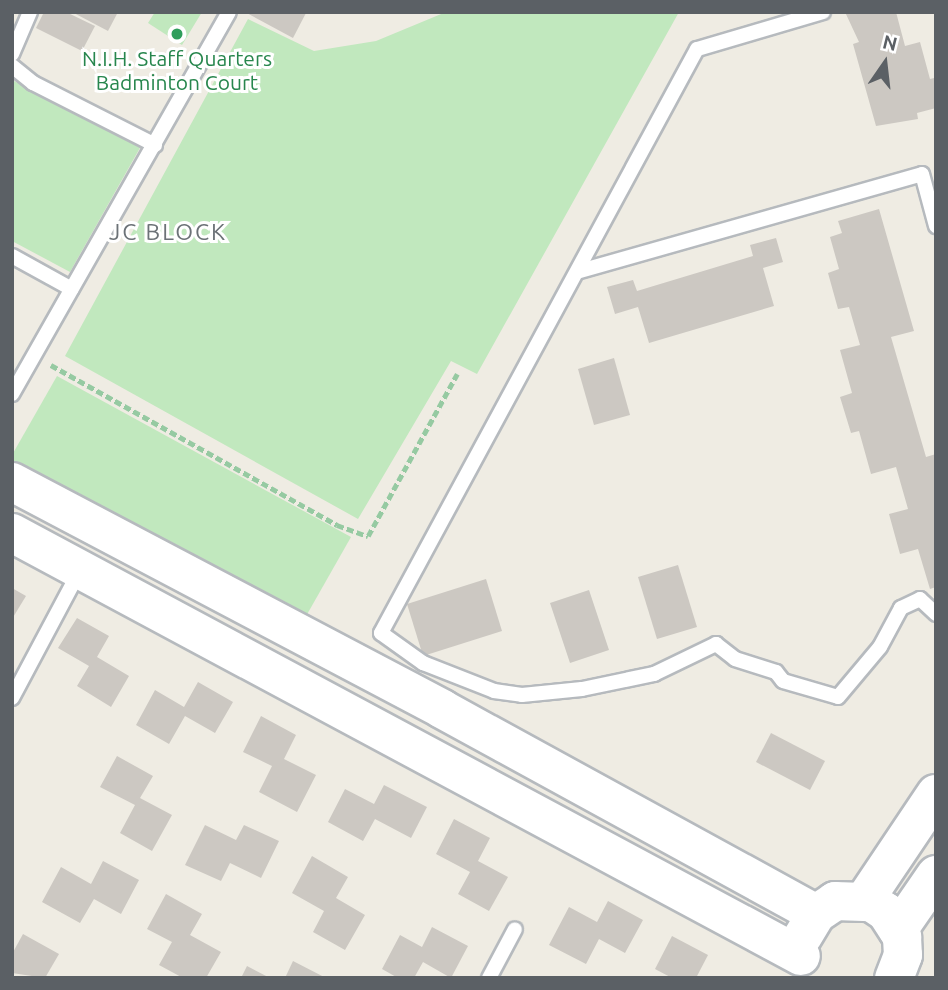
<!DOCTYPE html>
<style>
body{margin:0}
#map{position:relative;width:948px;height:990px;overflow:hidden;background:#efece3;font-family:Ubuntu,sans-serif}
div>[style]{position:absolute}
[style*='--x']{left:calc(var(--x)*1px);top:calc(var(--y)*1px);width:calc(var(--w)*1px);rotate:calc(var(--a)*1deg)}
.green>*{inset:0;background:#c1e8be}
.building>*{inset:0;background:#ccc8c2}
.path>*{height:4.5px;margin-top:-2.25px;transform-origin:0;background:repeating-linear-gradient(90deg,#96caa2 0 7px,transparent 0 10.5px)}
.roads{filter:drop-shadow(2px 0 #b6babe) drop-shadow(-2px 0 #b6babe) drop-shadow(0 2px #b6babe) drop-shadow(0 -2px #b6babe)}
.lane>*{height:14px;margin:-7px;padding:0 7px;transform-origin:7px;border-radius:7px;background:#fff}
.secondary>*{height:38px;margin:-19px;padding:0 19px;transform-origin:19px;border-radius:19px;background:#fff}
.dots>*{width:19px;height:19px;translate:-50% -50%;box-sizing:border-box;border:4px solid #fff;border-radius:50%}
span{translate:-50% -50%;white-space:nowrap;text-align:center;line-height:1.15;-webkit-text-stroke:6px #fff;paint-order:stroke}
.leisure-label{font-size:21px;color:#27864d}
.neighbourhood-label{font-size:23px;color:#6c7277;letter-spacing:2px}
.frame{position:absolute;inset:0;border:14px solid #5b6065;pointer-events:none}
.north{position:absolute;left:850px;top:28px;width:70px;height:70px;-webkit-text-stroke:5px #fff;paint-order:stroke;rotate:14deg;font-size:19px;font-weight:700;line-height:28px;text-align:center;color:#5b6065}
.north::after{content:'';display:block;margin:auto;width:24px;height:32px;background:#5b6065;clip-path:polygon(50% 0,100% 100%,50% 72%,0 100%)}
</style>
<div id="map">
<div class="green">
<div style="clip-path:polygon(155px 12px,202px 12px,182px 45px,148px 23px)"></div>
<div style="clip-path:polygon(446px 12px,679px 12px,477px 374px,451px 361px,358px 519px,65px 356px,248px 19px,314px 51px,376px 41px)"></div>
<div style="clip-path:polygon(12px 80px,141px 146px,70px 272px,12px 241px)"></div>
<div style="clip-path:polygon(57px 376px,351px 537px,301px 625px,12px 474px,12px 455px)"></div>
</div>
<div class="building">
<div style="clip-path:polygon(44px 12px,66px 12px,95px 26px,82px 51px,36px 28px)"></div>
<div style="clip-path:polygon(72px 12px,118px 12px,108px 31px)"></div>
<div style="clip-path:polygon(245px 12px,305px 12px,306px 13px,293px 38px)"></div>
<div style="clip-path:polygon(845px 12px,896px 12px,905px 46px,920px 42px,930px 79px,934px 78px,936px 83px,936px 108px,917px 113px,918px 119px,876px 126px,853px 44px,859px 42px)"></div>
<div style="clip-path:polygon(879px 209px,914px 331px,891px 337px,926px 457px,936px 454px,936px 587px,930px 589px,918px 549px,900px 554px,889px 514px,908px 509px,896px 467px,871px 474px,859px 431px,851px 433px,840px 397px,852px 393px,840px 350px,860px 345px,849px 307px,838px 309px,828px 273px,839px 269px,830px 237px,842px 233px,838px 221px)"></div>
<div style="clip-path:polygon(776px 238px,783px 262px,763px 268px,774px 306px,649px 343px,638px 307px,615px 314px,607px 287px,633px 280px,637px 291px,753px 256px,750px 245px)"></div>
<div style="clip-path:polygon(614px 358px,630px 415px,594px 425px,578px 369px)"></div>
<div style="clip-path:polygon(678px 565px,697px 627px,657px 639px,638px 577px)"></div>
<div style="clip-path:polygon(486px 579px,502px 631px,423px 656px,407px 604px)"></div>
<div style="clip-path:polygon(12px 588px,26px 596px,12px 619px)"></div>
<div style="clip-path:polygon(589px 590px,609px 650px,570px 663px,550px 603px)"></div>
<div style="clip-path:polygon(77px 618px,109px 636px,97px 657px,129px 676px,111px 707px,77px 686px,89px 666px,58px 648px)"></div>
<div style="clip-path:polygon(198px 682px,233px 702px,215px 733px,185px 716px,169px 744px,136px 725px,155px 690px,184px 707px)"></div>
<div style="clip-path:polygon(261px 716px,296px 735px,284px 759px,316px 775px,297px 812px,259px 792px,272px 766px,243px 752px)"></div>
<div style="clip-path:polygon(771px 733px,825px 761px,810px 790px,756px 762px)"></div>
<div style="clip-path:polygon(117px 756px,153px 776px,140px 798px,172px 815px,152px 851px,120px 833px,135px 805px,100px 787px)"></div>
<div style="clip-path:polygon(384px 785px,427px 807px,411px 838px,375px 819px,363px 841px,328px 822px,345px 789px,374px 804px)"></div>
<div style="clip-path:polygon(454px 819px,490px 838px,478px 861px,508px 877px,489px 911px,458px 894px,470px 872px,436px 854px)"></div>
<div style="clip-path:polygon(205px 825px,236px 840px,244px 825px,279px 841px,261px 878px,230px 863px,221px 881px,185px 865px)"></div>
<div style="clip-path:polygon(312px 856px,348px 877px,336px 898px,365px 915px,345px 950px,313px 932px,324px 911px,292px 893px)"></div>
<div style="clip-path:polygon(103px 861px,139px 880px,121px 914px,94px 899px,80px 923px,42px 902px,61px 867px,91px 884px)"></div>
<div style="clip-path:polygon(166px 894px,202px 914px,190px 935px,221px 952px,206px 978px,183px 978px,159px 965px,172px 942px,147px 929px)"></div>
<div style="clip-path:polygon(608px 901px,643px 920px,625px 953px,599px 939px,586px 964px,549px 945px,569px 907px,597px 922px)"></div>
<div style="clip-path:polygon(432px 927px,468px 946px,451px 978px,423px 962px,414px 978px,398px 978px,382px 969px,400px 935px,422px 947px)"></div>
<div style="clip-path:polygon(23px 934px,59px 954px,45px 978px,12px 973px,12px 954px)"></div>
<div style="clip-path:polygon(672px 936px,708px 955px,696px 978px,672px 978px,655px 969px)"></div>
<div style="clip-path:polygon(293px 961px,326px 978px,285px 978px)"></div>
<div style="clip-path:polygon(247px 966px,270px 978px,241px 978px)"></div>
</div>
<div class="path">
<div style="--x:51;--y:365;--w:328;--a:29.2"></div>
<div style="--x:337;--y:525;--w:33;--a:20"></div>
<div style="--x:368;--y:536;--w:185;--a:-61.2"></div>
</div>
<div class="roads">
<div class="lane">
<div style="--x:823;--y:12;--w:131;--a:163.6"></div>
<div style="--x:697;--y:49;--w:664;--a:118.42"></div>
<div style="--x:381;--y:633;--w:52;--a:35.5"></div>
<div style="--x:423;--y:663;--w:76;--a:21.5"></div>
<div style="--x:494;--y:691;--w:28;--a:8"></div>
<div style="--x:522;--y:695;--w:60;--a:-5.7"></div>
<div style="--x:582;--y:689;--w:74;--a:-11.8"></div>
<div style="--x:654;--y:674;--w:69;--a:-25.8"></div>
<div style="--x:716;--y:644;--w:24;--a:38"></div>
<div style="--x:735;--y:659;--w:43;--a:17.6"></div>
<div style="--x:776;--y:672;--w:11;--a:52"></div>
<div style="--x:783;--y:681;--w:57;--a:16.2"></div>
<div style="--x:838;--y:697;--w:65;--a:-50"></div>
<div style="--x:880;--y:647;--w:44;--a:-61.7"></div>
<div style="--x:901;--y:608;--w:21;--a:-25"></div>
<div style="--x:920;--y:599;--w:22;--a:43"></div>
<div style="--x:12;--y:54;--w:46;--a:-66.8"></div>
<div style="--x:12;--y:66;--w:27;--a:39"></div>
<div style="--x:33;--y:83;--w:137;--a:26.9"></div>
<div style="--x:12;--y:256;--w:68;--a:28.8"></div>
<div style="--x:580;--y:271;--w:355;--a:-15.8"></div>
<div style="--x:922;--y:174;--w:54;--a:74.9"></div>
<div style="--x:12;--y:394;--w:439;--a:-60.4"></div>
<div style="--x:12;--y:698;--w:145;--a:-62"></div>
<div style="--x:489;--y:978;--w:55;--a:-62"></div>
</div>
<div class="secondary">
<div style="--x:12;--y:482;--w:486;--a:27.8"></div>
<div style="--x:442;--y:709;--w:426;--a:28.7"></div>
<div style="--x:12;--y:533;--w:895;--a:28.2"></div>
<div style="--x:864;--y:901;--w:129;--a:-56.1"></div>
<div style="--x:898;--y:930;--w:67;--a:-55.4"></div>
<div style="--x:803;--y:936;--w:26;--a:-59"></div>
<div style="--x:816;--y:914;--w:23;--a:-34"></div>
<div style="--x:835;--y:901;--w:36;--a:2"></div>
<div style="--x:871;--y:902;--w:18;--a:34"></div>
<div style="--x:886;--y:912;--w:30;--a:57"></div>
<div style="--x:902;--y:937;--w:18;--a:87"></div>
<div style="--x:903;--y:955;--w:25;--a:111"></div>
</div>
</div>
<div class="dots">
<div style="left:177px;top:34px;background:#2e9e5b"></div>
</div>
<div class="leisure-label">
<span style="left:177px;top:70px">N.I.H. Staff Quarters<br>Badminton Court</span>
</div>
<div class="neighbourhood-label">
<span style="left:168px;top:232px">JC BLOCK</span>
</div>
<div class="frame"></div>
<div class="north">N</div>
</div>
